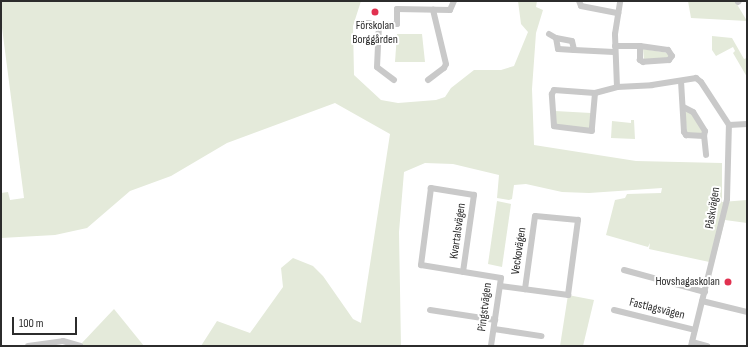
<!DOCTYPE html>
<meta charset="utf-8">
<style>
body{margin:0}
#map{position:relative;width:748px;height:347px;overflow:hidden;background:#fff;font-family:"Sofia Sans Condensed",sans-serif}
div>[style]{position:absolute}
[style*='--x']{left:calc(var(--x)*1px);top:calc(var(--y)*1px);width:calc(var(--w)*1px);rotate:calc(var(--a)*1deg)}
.green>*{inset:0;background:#e4eada}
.minor>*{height:6px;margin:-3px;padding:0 3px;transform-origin:3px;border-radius:3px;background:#c9c9c9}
.dots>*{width:11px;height:11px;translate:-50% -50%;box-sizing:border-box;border:2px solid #fff;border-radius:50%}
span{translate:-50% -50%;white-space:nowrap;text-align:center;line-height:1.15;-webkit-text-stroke:4px #fff;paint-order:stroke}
.poi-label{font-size:12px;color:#2c2c2c}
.right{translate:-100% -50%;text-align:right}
.street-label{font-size:12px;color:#2c2c2c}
.frame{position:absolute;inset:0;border:2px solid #2c2c2c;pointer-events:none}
.scale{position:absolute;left:12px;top:317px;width:65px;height:18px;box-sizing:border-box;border:2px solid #2c2c2c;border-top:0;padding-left:5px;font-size:12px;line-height:14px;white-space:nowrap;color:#2c2c2c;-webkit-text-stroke:3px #fff;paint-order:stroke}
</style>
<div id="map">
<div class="green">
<div style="clip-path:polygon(1px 1px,361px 1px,353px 26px,354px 75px,381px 100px,398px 103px,436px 100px,445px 97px,451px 88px,474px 70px,501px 70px,514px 66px,528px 32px,521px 24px,518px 1px,537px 1px,536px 7px,543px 10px,536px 33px,532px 89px,534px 145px,636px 161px,722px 163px,722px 202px,747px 200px,747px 223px,725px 220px,714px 263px,649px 249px,650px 243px,648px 247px,606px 235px,615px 200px,625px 198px,627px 194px,661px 193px,662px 188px,589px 193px,562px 192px,526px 184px,514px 185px,512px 199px,509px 200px,497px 198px,499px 175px,453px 164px,425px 163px,404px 172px,399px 232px,401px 346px,201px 346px,217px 321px,250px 333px,283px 287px,281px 268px,293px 258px,313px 266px,323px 276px,353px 319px,361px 323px,390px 134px,335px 103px,227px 143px,171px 176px,130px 191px,87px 228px,55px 235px,1px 238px,1px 193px,8px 192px,10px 200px,24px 198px,1px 20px)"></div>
<div style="clip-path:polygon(688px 1px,735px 1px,747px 21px,691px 18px)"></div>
<div style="clip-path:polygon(397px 34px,422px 34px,425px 62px,395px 62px)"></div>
<div style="clip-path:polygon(712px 36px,732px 38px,744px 59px,747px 58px,747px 77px,733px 53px,735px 51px,733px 47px,716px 56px,712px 50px)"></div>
<div style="clip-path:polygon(643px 49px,669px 53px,668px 58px,644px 60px)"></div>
<div style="clip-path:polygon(555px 111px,591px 113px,591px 127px,589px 130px,556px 124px)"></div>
<div style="clip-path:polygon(685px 111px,691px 112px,703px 131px,702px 134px,687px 133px)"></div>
<div style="clip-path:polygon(631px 120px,634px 120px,635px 139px,611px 138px,612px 121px,631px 123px)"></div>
<div style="clip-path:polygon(497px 201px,511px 204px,502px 267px,488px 264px)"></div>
<div style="clip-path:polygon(568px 295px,594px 300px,583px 346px,560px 346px)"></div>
<div style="clip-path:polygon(114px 309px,144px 346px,84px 346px,81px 344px)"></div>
</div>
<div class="minor">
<div style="--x:579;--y:1;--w:5;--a:68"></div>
<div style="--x:581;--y:6;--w:38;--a:11"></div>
<div style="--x:738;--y:2;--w:1;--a:-45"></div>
<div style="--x:367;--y:23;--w:12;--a:5"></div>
<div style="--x:549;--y:34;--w:8;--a:30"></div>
<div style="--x:615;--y:46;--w:25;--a:0"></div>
<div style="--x:640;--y:46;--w:28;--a:8"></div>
<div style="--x:668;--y:50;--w:7;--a:56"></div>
<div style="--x:672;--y:56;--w:5;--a:127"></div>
<div style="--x:669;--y:60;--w:26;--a:176"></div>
<div style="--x:643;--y:62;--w:4;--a:-146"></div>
<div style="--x:640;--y:60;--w:14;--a:-90"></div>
<div style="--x:574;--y:50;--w:16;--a:-176"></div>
<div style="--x:558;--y:49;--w:11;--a:-100"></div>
<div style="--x:556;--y:38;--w:16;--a:11"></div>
<div style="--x:572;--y:41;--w:9;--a:77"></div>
<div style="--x:574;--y:50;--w:40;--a:2.9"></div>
<div style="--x:394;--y:80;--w:21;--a:-143"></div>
<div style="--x:377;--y:67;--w:43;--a:-87.3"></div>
<div style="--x:379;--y:24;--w:18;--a:0"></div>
<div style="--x:397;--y:24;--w:15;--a:-90"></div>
<div style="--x:397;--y:9;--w:53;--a:1.1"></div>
<div style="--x:450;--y:10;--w:10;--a:-66"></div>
<div style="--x:428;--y:80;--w:20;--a:-37"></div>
<div style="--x:444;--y:68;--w:4;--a:-63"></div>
<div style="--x:446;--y:64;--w:56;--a:-103.5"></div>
<div style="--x:681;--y:81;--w:51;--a:86.6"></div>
<div style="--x:684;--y:132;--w:4;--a:56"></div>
<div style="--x:686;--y:135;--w:18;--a:3"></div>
<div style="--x:704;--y:136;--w:5;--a:-79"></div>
<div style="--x:705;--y:131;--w:22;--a:-122"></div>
<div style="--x:693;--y:112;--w:11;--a:-153"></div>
<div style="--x:617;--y:87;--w:53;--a:-92.2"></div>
<div style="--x:615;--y:34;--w:33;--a:-81"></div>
<div style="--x:595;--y:93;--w:38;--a:95"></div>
<div style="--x:592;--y:131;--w:38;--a:-173"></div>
<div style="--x:554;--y:126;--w:32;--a:-94"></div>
<div style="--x:552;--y:94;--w:4;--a:-63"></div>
<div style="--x:554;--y:90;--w:41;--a:4.2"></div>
<div style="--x:595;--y:93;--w:23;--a:-15"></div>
<div style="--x:617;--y:87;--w:35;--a:-3"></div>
<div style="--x:652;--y:85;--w:45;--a:-9"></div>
<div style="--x:696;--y:78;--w:6;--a:39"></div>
<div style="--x:701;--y:82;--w:51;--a:56.9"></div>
<div style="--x:729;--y:125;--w:18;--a:-3"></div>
<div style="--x:704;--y:135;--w:20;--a:84"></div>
<div style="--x:624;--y:270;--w:84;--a:15.2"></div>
<div style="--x:463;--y:272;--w:78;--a:-81.9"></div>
<div style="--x:474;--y:195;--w:44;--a:-170.8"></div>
<div style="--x:431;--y:188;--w:78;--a:97.4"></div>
<div style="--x:421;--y:265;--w:81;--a:9.2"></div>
<div style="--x:501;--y:278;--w:69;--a:98.4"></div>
<div style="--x:500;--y:286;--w:69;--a:7.5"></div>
<div style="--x:568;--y:295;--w:76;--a:-82.4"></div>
<div style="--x:578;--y:220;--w:43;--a:-174.7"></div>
<div style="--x:535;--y:216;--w:74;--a:97.8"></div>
<div style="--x:702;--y:301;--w:46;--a:13.7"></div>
<div style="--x:430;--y:310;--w:66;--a:8.7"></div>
<div style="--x:614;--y:310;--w:83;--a:13.9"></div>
<div style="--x:494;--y:329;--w:48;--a:8.5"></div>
<div style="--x:692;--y:342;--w:16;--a:15"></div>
<div style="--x:28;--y:346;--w:35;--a:-8"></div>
<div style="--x:63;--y:341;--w:18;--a:16"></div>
<div style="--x:691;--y:346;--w:151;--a:-76.2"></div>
<div style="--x:727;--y:199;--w:74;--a:-88.5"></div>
</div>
<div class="dots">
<div style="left:375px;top:12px;background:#e13150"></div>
<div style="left:728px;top:282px;background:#e13150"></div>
</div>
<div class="poi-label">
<span style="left:375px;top:33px">Förskolan<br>Borggården</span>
<span class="right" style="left:720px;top:282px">Hovshagaskolan</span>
</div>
<div class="street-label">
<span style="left:713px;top:208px;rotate:-81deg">Påskvägen</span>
<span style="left:458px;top:231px;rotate:-82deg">Kvartalsvägen</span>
<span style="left:519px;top:251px;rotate:-82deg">Veckovägen</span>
<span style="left:485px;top:307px;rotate:-83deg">Pingstvägen</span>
<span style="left:657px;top:309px;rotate:14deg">Fastlagsvägen</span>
</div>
<div class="frame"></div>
<div class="scale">100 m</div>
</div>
